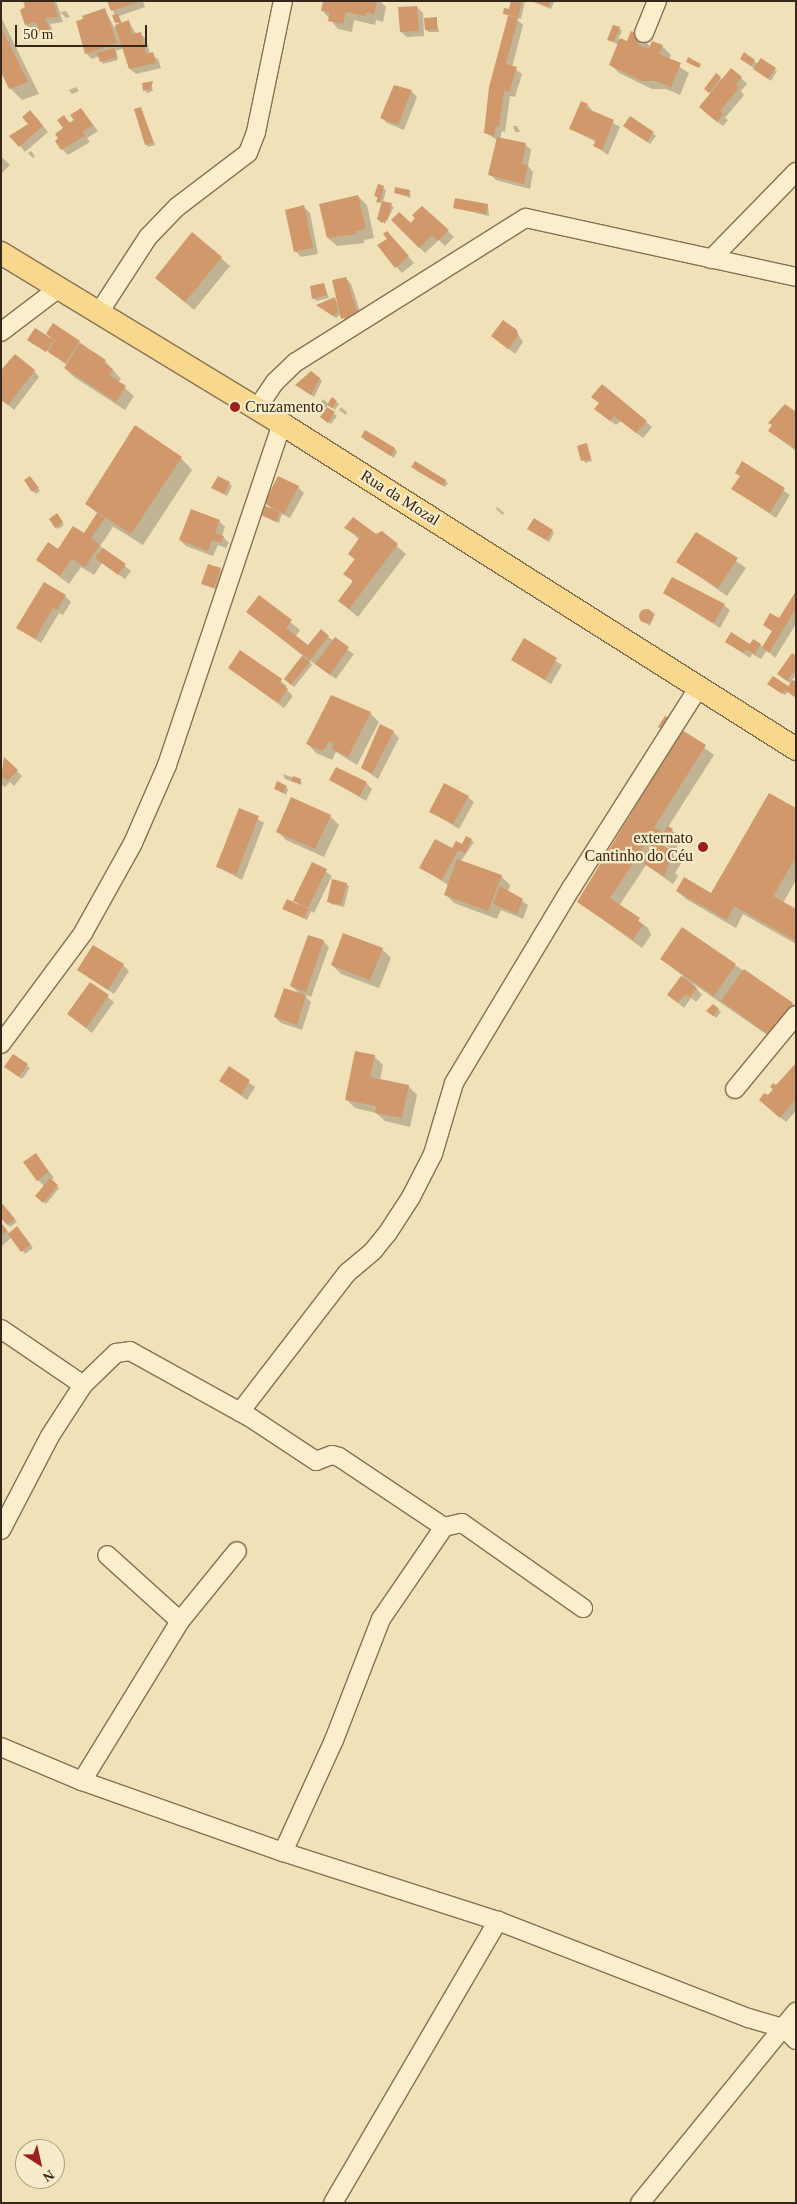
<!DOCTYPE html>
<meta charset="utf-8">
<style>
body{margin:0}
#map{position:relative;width:797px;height:2204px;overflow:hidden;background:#f0e1b9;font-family:Georgia,serif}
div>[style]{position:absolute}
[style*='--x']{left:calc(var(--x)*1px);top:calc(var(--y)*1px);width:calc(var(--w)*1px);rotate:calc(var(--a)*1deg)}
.shadow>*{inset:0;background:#0003}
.building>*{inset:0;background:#d1986c}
.round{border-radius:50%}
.roads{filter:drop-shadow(1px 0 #877053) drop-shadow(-1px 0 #877053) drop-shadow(0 1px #877053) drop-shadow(0 -1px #877053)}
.minor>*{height:18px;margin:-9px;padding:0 9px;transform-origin:9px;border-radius:9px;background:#fbeecc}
.major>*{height:22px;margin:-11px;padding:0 11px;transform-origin:11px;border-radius:11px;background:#f8d88c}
.dots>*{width:14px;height:14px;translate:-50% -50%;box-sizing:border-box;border:2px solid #f7ebc9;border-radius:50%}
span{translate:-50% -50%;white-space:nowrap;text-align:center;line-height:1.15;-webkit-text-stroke:4.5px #f7ebc9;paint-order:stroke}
.poi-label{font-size:16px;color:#352719}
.left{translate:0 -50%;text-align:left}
.right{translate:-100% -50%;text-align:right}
.street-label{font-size:16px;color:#352719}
.frame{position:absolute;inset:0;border:2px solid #352719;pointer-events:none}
.north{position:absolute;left:15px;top:2139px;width:50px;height:50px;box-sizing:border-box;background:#f7ebc9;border:1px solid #a99d83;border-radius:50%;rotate:145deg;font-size:14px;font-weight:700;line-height:20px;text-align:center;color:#352719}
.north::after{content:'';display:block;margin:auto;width:18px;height:22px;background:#9a201f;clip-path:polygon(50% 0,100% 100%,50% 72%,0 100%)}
.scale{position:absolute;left:15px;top:25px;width:132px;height:22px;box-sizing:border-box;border:2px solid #352719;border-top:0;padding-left:6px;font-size:15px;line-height:18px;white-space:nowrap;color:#352719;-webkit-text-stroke:4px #f7ebc9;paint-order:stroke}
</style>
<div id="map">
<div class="shadow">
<div style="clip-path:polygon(25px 1px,56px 1px,63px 22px,50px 24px,55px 37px,46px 39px,39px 28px,32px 30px,26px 25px)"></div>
<div style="clip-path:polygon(109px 1px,143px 1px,145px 7px,119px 16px,122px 24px,129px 22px,136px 34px,140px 33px,146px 39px,150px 54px,158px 59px,161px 68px,136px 74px,130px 69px,124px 48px,116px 51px,118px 60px,103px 64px,99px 56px,92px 59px,86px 53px,105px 10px,114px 27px,119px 25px)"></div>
<div style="clip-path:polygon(324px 1px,380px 1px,386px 7px,383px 22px,376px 20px,375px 25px,354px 20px,352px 32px,338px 29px,322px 10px)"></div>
<div style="clip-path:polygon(512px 1px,525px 1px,521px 19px,515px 18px,523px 25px,512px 67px,522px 74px,515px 97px,510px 96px,505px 132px,502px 131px,500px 139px,525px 144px,531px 150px,528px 166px,533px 172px,530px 189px,496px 180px,490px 174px,497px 140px,486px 133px,509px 16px,504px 13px,510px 11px)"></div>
<div style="clip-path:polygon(531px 1px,553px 1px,554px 2px,551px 9px)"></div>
<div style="clip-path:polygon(417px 7px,423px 13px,424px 36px,407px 37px,401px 32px)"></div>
<div style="clip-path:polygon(66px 11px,70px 17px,66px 18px,60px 12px)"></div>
<div style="clip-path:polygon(1px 17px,39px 94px,22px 100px,11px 89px,1px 69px)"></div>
<div style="clip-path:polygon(436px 19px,439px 32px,429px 32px,426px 30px)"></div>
<div style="clip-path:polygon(619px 28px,622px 31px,618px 39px,628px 43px,640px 37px,651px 47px,662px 46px,671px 55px,669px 60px,689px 73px,680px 95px,666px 89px,652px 89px,619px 73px,610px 64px,618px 45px,609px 39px)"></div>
<div style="clip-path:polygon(745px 54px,758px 64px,777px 71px,771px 81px,744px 61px)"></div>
<div style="clip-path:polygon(717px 75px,722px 80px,741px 78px,747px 84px,741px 91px,744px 95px,725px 118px,728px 120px,723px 126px,706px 113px,711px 94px,706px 89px)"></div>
<div style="clip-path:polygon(150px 83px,153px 91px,147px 93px,145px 90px)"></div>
<div style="clip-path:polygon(76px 87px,79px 91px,72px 94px,69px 90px)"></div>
<div style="clip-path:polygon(411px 91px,417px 97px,404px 130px,387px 123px,381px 117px)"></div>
<div style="clip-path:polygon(588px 105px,593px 112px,620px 127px,608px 155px,595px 146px,596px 142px,571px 129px)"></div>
<div style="clip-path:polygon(141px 108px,155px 145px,148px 147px,146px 144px)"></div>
<div style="clip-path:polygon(81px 109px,98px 131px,87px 138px,90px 142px,68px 155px,62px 149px,64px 117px,71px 123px)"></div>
<div style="clip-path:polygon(36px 117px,48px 132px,25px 152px,20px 146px)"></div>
<div style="clip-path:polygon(631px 118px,656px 136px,650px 144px,627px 129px)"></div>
<div style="clip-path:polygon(513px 126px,517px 126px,520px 132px,515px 132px)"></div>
<div style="clip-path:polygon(31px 151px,35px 156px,33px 158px,28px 153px)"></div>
<div style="clip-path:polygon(1px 156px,10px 165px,1px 174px)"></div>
<div style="clip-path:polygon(379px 186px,386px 190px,383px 202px,394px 207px,385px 224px,379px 218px,383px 205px,376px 196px)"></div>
<div style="clip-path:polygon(409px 191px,411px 198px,395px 193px)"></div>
<div style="clip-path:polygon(358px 196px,367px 205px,374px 238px,364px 240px,364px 243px,337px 246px,328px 238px)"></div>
<div style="clip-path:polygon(488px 205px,489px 216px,455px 208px)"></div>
<div style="clip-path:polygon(304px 207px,310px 213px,318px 254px,301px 257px,295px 251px)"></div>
<div style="clip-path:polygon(422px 207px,454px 237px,445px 246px,439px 240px,425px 253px,392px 220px,411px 224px)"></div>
<div style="clip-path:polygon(392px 238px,414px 263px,402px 273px,378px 246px)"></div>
<div style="clip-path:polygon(221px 258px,230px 266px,194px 310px,156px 278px)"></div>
<div style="clip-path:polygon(346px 278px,351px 284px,363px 320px,348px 324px,341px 314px,336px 318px,320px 307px,334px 299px,338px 303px)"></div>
<div style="clip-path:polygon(324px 284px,329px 298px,316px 301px,314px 298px)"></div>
<div style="clip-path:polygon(36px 330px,53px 341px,48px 334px,79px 342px,105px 361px,121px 379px,118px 382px,134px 396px,125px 410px,74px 377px,65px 368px,67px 365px,50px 352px,31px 343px,29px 340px)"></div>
<div style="clip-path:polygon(516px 331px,523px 342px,515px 354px,493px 336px)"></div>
<div style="clip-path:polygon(34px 371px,39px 377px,14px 410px,1px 399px)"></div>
<div style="clip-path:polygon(319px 378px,322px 381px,314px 397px,299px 387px)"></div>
<div style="clip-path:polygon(323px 399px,329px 404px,332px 399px,339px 404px,335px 410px,328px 404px,326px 408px,337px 416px,331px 424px,324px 420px,327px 409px,320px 404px)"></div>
<div style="clip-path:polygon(600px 403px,646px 422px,652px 427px,643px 438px,621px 421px,616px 425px,602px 415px)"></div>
<div style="clip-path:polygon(341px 407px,347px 412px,346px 415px,339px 410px)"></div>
<div style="clip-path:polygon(796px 413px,796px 451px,769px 431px)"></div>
<div style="clip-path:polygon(366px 432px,395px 449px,397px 452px,394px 458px,365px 440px,362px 437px)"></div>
<div style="clip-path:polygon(586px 444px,592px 461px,585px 463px,579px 447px)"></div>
<div style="clip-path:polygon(181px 458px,192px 470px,143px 545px,109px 524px,113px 527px,100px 546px,131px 571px,125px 579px,102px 563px,94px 575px,81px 567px,69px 584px,37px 560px,84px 534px,98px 514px,87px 504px)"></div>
<div style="clip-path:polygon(742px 463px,790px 495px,776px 518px,733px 489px,741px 477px)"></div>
<div style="clip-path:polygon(415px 470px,445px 481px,448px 483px,445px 487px)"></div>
<div style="clip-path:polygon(32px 480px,40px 491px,36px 494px,33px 491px)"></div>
<div style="clip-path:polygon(229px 483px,232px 486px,227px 496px,216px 490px)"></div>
<div style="clip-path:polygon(298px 487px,304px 493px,290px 518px,282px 514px,279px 523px,260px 514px,273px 511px,266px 503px)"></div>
<div style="clip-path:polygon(497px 507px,504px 513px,503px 515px,496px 509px)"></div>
<div style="clip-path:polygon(192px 511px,220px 522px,225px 527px,222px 536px,229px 543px,226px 548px,218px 545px,213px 556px,186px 546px,180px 540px)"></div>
<div style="clip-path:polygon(59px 517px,64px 525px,58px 529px,56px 527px)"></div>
<div style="clip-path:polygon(346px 528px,375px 535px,382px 533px,406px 554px,358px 617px,339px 601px,353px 582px,345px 573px,355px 560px,350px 554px,360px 540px)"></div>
<div style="clip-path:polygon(531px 531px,552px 531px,554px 533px,549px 542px)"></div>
<div style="clip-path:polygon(696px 533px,746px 568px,727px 596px,677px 561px)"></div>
<div style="clip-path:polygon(220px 570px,223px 572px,217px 590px,202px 583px)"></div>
<div style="clip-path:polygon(664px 593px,724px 605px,730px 610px,720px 628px)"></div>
<div style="clip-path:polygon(796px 594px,796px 624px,775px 658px,767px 650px,761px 659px,752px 654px,750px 658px,726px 642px,751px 645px,754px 641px,763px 647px,773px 632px,765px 625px,779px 620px)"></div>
<div style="clip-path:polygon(65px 596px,71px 602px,63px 615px,59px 613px,41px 643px,18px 628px)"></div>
<div style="clip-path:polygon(259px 597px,300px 630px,295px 637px,308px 647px,328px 637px,354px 654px,336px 679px,309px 660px,312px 665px,294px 687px,285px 679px,303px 656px,248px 612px)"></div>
<div style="clip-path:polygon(648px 609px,655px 614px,650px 626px,639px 618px)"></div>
<div style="clip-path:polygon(524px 640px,562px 665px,551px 684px,512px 659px)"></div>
<div style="clip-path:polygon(241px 651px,287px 686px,285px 688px,293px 696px,284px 708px,229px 668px)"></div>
<div style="clip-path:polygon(796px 657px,796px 675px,792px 680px,796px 684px,785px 695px,771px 686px,773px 678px,788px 688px,791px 684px,781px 676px)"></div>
<div style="clip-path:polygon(370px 713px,379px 722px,357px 765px,336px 752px,332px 760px,316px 753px,308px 744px)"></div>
<div style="clip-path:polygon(393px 732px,399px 738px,378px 779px,362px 768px)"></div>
<div style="clip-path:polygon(683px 732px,714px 755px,668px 827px,682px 839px,675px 850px,657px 842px,682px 862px,675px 873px,678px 876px,673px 884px,646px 865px,619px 906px,648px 928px,651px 935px,642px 948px,579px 902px)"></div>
<div style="clip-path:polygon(4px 759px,22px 776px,14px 786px,10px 782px,5px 787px,1px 784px)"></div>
<div style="clip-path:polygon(283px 774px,300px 780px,302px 785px,285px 779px)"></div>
<div style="clip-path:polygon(330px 780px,366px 783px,372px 789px,366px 801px)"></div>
<div style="clip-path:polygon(286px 787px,288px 790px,286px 795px,275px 788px)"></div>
<div style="clip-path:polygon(468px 797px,474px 802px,459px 829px,431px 812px)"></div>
<div style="clip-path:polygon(796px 809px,796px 880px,783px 903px,796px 911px,796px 944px,743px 914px,736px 928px,686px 899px,677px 891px,712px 895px)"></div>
<div style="clip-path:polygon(240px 810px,264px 823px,242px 880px,218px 867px)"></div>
<div style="clip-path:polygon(330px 816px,339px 825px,324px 857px,286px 840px,277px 831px)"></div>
<div style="clip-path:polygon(471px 840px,474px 842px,461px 861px,501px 876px,510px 885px,508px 891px,528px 905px,523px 919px,501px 910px,497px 919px,454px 903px,445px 894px,448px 885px,421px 868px)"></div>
<div style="clip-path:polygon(313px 863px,332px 876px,314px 913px,311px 911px,307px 920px,284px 909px,301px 907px,295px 900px)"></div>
<div style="clip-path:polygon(346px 884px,349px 886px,344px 907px,331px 904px,328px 901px)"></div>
<div style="clip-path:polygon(323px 941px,329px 947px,311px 997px,303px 994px,311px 1002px,302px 1030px,281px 1023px,275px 1017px,300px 994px,291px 986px)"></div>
<div style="clip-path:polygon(382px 949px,391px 958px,379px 988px,341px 974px,332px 965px)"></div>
<div style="clip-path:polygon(661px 959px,735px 965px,792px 1004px,796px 1008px,779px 1043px,692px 983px,702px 995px,696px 1002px,691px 998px,684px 1008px,669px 995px,683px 976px)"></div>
<div style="clip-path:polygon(123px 965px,129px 971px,114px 994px,78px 970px)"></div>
<div style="clip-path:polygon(91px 984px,114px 1002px,92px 1033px,69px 1014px)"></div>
<div style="clip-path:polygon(713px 1005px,721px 1012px,716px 1018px,708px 1011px)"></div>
<div style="clip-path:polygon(13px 1055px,30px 1068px,22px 1079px,8px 1069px)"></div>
<div style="clip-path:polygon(374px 1056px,383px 1065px,380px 1080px,408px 1086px,417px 1095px,410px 1127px,385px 1121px,376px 1113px,355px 1108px,346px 1099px)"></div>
<div style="clip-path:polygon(796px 1065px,796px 1111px,786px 1122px,766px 1105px,768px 1097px)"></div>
<div style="clip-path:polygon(229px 1068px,255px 1087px,247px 1100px,221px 1081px)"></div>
<div style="clip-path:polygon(36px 1155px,54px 1178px,51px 1180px,59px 1188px,46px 1204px,37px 1196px,44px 1186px,38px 1180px)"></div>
<div style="clip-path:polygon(1px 1203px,17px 1222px,10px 1227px,1px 1216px)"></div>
<div style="clip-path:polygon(1px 1223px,10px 1234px,20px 1231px,33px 1248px,25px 1254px,12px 1237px,1px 1247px)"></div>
</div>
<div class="building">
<div style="clip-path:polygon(23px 1px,53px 1px,58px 17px,45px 18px,50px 31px,40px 34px,36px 22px,25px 25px,20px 10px,25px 7px)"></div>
<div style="clip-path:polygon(107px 1px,138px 1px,138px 2px,111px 11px)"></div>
<div style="clip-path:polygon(323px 1px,377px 1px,374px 14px,367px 12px,366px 16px,346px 12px,343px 24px,328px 21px,330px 12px,321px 11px)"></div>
<div style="clip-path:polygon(511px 1px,522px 1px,518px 17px,503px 14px,504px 8px,509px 9px)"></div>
<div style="clip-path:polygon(533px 1px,551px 1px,548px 7px)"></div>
<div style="clip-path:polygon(417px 6px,419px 31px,400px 32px,398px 7px)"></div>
<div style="clip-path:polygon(105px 8px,117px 43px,85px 54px,76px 21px,83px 19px,82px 16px)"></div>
<div style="clip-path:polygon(118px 14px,121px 22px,115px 23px,112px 15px)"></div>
<div style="clip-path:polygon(508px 16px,518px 18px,506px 64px,517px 67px,509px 92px,504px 91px,499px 127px,496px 126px,494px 136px,484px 133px,489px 87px)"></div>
<div style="clip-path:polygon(437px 17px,437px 30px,425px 30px,424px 18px)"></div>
<div style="clip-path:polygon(129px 20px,132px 34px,141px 32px,146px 54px,153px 52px,156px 63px,129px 69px,115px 25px)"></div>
<div style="clip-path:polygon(613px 25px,620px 27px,613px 42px,607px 40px)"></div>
<div style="clip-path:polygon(1px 27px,28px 82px,9px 89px,1px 72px)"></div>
<div style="clip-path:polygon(631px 31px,641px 36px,638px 45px,649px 49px,652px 41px,663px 45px,659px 54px,681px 63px,671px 87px,656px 81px,642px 81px,609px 65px,620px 38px,627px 41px)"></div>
<div style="clip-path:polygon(114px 48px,117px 57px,100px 62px,97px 53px)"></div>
<div style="clip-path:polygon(744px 52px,755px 60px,751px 66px,740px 59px)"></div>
<div style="clip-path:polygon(688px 57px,701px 64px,699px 68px,686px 62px)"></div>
<div style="clip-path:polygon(761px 58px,776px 68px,768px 79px,753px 69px)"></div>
<div style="clip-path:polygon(731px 68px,742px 77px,736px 85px,739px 88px,720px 111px,723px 114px,717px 122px,699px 107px)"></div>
<div style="clip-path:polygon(716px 73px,721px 77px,709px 93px,704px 89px)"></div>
<div style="clip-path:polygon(153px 81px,151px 89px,143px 91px,142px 83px)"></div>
<div style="clip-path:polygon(394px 85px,412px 90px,398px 125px,380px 118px)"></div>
<div style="clip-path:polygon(581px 101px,588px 104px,586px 108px,614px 120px,602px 150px,593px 146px,596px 140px,569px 129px)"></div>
<div style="clip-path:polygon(141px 107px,153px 142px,145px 145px,134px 109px)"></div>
<div style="clip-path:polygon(81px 108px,93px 125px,82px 132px,85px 136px,61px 150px,55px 141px,58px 138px,55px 134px,63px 128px,57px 120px,64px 115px,69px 123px,74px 120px,70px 115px)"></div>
<div style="clip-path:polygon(30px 110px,43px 126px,19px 147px,9px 136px,28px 124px,22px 117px)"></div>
<div style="clip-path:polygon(630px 116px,654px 132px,647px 142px,623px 126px)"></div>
<div style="clip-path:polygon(497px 137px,526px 143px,522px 164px,528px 165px,524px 184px,488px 175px)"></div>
<div style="clip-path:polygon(378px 184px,384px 186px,380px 203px,376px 202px,378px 197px,374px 196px)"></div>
<div style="clip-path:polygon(395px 187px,410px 190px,409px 196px,394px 193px)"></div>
<div style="clip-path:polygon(358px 195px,366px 229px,355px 231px,356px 234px,327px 238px,319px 204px)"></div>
<div style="clip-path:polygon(455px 198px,488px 204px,486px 214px,453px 208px)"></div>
<div style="clip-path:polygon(382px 201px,392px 203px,388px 219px,382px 223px,377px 219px)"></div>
<div style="clip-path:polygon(304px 205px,313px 248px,294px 252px,285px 210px)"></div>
<div style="clip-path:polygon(422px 206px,449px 230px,438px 241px,432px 235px,419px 248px,391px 220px,399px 212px,411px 223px,415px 218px,412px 215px)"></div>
<div style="clip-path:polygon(387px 231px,409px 256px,395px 268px,377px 245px,387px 239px,383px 234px)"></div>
<div style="clip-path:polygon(192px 232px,222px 257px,185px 302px,155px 278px)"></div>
<div style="clip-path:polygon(346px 277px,358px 314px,341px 319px,332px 280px)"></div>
<div style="clip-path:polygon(324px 283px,327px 295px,312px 299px,310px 286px)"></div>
<div style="clip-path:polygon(335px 297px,338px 312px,333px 316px,316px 305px)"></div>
<div style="clip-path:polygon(503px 320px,517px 330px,518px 336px,508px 349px,491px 336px)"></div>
<div style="clip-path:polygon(53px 323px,80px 341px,65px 363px,48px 352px,55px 340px,46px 334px)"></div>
<div style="clip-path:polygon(35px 328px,54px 340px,46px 352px,27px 340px)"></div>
<div style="clip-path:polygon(80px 343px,106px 360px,104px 363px,113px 369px,109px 375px,126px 386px,116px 402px,64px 368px)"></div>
<div style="clip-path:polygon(15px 354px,35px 370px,8px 405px,1px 400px,1px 370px)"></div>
<div style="clip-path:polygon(311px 371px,320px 378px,311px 395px,295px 385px)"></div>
<div style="clip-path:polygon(602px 384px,647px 421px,636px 433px,614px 416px,610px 421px,594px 409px,599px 403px,591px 397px)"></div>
<div style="clip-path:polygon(332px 397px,337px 401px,332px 408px,327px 405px)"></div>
<div style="clip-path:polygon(785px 404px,796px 412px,796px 449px,768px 431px,772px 425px,768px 423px)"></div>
<div style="clip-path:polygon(327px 407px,335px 412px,328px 423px,320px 417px)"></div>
<div style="clip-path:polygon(135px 425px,182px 457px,131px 534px,85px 504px)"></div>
<div style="clip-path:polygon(365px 430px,395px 448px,391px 456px,361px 437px)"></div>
<div style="clip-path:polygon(587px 443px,591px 459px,581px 461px,577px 446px)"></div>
<div style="clip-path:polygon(415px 461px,446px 480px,443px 486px,411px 467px)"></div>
<div style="clip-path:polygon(742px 461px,785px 488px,770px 513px,731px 489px,740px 476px,735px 473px)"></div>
<div style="clip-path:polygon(30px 476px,39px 488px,32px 492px,24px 480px)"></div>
<div style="clip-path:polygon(218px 476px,230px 482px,224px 494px,211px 488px)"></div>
<div style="clip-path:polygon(278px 476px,299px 486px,284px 514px,264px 503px)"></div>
<div style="clip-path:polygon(263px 505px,280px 512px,276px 522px,259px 514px)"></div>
<div style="clip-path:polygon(191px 509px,220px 520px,215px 533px,224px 536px,221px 543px,212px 540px,208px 551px,179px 540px)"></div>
<div style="clip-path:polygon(57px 513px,63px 522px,55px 528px,49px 519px)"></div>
<div style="clip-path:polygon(97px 513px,105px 518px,91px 538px,100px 545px,85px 567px,72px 559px,60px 576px,36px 560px,48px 542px,58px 549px,73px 526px,84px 533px)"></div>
<div style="clip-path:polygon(353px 517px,376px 534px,382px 531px,398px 544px,349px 609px,338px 601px,353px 581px,343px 574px,355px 559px,348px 554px,360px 537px,344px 528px)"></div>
<div style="clip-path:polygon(534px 518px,553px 530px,546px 540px,527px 529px)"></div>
<div style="clip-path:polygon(696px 532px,738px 558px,718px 588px,676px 562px)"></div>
<div style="clip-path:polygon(103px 548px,126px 564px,118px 575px,95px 558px)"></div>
<div style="clip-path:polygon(208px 564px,221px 568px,214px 588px,201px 584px)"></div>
<div style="clip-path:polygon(672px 577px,725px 604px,714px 623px,663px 593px)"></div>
<div style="clip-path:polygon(44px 582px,66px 595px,57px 610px,53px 608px,35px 639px,16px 628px)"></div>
<div style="clip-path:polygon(796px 591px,796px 608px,769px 653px,762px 647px,772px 631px,763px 625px,770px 613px,779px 618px)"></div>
<div style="clip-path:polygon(259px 595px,292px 620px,286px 628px,308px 645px,321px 629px,329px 636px,310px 660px,246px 612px)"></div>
<div class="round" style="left:639px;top:609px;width:14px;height:14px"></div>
<div style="clip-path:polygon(731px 632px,750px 644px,753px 639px,761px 644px,755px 654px,746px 649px,743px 653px,725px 642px)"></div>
<div style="clip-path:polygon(335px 637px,349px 647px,330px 675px,315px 664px)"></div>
<div style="clip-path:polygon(524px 638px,557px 658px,545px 680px,511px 660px)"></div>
<div style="clip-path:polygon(240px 650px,282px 679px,280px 683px,288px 689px,278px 703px,228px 668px)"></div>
<div style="clip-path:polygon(792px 653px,796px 656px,796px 669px,787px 681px,777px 674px)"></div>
<div style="clip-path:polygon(302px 656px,310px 662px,291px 685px,284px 679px)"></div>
<div style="clip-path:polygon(773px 676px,788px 686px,782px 694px,767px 684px)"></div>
<div style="clip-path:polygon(793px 680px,796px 682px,796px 698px,785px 690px)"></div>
<div style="clip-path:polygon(331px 695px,371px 712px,348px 757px,332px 749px,334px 743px,329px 741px,323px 751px,306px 744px)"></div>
<div style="clip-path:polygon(665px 716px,670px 718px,663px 730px,658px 727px)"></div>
<div style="clip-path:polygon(380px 724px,394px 731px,372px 774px,361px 768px)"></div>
<div style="clip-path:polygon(682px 730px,706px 745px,654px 827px,663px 833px,668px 826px,673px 829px,665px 842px,652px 834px,610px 898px,640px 918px,638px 921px,643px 925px,633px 940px,577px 902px)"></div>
<div style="clip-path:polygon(4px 757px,18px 770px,7px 781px,3px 777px,1px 779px)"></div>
<div style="clip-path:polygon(336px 767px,367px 782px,360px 796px,329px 780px)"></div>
<div style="clip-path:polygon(293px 776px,301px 779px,300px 784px,291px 781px)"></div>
<div style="clip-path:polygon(277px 781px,287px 786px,283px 793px,274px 789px)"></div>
<div style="clip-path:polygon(444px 783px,469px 796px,453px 824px,429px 812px)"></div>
<div style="clip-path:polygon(769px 793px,796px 808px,796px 857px,773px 896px,796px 909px,796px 941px,734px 906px,727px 920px,676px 891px,684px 877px,711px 893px)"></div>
<div style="clip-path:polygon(291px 797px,331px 815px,315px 849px,276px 832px)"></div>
<div style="clip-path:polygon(239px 808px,259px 816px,236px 875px,216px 867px)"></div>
<div style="clip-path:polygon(466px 836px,472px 839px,465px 853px,458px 850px,442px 880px,419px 868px,435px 839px,452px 848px,456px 841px,462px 844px)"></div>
<div style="clip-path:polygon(654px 839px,674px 852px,664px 876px,643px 863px)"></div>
<div style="clip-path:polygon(457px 859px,502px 875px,488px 911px,444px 895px)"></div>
<div style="clip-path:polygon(312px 862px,327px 869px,308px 908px,293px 901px)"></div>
<div style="clip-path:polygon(332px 879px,347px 883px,341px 905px,327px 902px)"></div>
<div style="clip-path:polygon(500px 886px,523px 899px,517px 914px,493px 904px)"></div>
<div style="clip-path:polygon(287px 899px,308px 909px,304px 918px,282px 909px)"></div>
<div style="clip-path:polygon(682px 927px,736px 964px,714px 996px,660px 959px)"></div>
<div style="clip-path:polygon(343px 933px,383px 948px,370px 980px,331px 965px)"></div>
<div style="clip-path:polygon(308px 935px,324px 940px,306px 992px,290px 986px)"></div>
<div style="clip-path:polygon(93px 945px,124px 964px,108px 990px,77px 970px)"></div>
<div style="clip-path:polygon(744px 969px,793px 1003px,770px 1036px,721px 1001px)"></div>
<div style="clip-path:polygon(681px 976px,697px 988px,690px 997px,685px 994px,678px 1003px,667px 995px)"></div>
<div style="clip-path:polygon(90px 982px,109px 995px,86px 1028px,67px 1014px)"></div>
<div style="clip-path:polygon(284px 988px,306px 995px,297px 1025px,274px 1017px)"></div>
<div style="clip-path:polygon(713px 1004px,719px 1009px,713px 1016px,706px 1011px)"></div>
<div style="clip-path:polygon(355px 1051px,375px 1055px,370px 1077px,409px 1085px,402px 1118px,375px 1113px,376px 1106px,345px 1100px)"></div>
<div style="clip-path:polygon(13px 1054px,28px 1064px,19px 1077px,4px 1067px)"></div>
<div style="clip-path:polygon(796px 1063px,796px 1099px,780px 1118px,759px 1100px,764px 1093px,768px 1095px,773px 1089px,770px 1087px,773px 1083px,776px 1085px)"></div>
<div style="clip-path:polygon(229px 1066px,250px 1080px,241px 1095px,219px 1081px)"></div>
<div style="clip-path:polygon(36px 1153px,49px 1172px,37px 1181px,23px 1162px)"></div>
<div style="clip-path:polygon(50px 1178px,58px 1185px,43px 1203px,35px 1196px)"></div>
<div style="clip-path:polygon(1px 1202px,15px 1219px,7px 1225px,1px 1218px)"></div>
<div style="clip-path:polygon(1px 1223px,7px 1230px,1px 1236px)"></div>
<div style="clip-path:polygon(17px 1226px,31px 1245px,21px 1252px,8px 1234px)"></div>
</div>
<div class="roads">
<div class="minor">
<div style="--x:644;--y:33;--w:35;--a:-68"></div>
<div style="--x:711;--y:259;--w:122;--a:-45.7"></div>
<div style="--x:98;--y:314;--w:92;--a:-57"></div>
<div style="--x:148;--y:237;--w:42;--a:-46"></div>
<div style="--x:177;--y:207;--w:89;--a:-37.3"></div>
<div style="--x:248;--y:153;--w:22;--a:-69"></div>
<div style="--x:256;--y:132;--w:134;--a:-78.4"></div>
<div style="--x:1;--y:332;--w:73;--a:-37.2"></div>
<div style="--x:256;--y:410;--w:34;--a:-56"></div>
<div style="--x:275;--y:382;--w:29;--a:-44"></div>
<div style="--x:296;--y:362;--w:271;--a:-32.1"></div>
<div style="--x:526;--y:218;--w:276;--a:12.3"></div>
<div style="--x:1;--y:1044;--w:138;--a:-53.5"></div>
<div style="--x:83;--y:933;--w:103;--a:-60.9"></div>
<div style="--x:133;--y:843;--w:85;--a:-66.4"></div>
<div style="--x:167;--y:765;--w:360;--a:-71.4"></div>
<div style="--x:735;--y:1089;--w:96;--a:-50.5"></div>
<div style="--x:1;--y:1329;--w:99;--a:34.3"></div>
<div style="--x:83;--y:1385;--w:61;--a:122.9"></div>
<div style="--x:50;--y:1436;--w:106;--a:117.5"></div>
<div style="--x:83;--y:1385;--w:46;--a:-44.1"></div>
<div style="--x:116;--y:1353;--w:14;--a:-8"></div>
<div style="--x:130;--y:1351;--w:138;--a:29"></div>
<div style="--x:251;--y:1418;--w:78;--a:33.5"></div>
<div style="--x:316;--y:1461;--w:17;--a:-21"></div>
<div style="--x:332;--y:1455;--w:7;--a:16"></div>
<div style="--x:339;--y:1457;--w:126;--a:33.7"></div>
<div style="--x:240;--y:1412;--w:175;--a:-52.4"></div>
<div style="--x:347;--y:1273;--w:34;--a:-40"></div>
<div style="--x:373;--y:1251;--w:22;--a:-51"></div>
<div style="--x:387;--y:1234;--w:44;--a:-57"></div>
<div style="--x:411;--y:1197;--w:48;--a:-62.9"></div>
<div style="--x:433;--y:1154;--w:74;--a:-73.5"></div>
<div style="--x:454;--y:1083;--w:229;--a:-59"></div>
<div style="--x:572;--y:887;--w:237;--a:-57.6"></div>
<div style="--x:180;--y:1621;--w:90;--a:-50.8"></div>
<div style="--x:1;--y:1747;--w:88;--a:22.8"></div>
<div style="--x:82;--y:1781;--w:213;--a:19.5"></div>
<div style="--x:283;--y:1852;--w:226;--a:17.8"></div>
<div style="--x:498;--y:1921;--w:268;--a:21.2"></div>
<div style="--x:748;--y:2018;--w:37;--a:16"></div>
<div style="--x:784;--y:2028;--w:17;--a:45"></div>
<div style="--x:82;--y:1781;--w:188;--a:-58.5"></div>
<div style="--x:180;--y:1621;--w:98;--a:-137.9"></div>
<div style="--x:283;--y:1852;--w:123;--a:-65.5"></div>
<div style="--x:334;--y:1740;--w:130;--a:-68.8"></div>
<div style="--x:381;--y:1619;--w:112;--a:-55.6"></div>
<div style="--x:444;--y:1527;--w:18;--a:-13"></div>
<div style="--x:462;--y:1523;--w:148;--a:35.1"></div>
<div style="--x:333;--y:2203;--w:327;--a:-59.7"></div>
<div style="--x:640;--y:2203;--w:247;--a:-50.8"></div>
</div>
<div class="major">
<div style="--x:1;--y:253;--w:329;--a:31.3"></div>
<div style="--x:282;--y:424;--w:608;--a:32.3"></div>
</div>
</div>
<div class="dots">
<div style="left:235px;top:407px;background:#9a201f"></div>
<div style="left:703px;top:847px;background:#9a201f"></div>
</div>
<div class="poi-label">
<span class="left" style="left:245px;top:407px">Cruzamento</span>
<span class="right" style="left:693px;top:847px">externato<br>Cantinho do Céu</span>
</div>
<div class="street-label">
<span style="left:400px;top:498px;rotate:32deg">Rua da Mozal</span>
</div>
<div class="frame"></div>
<div class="north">N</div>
<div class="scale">50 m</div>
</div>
